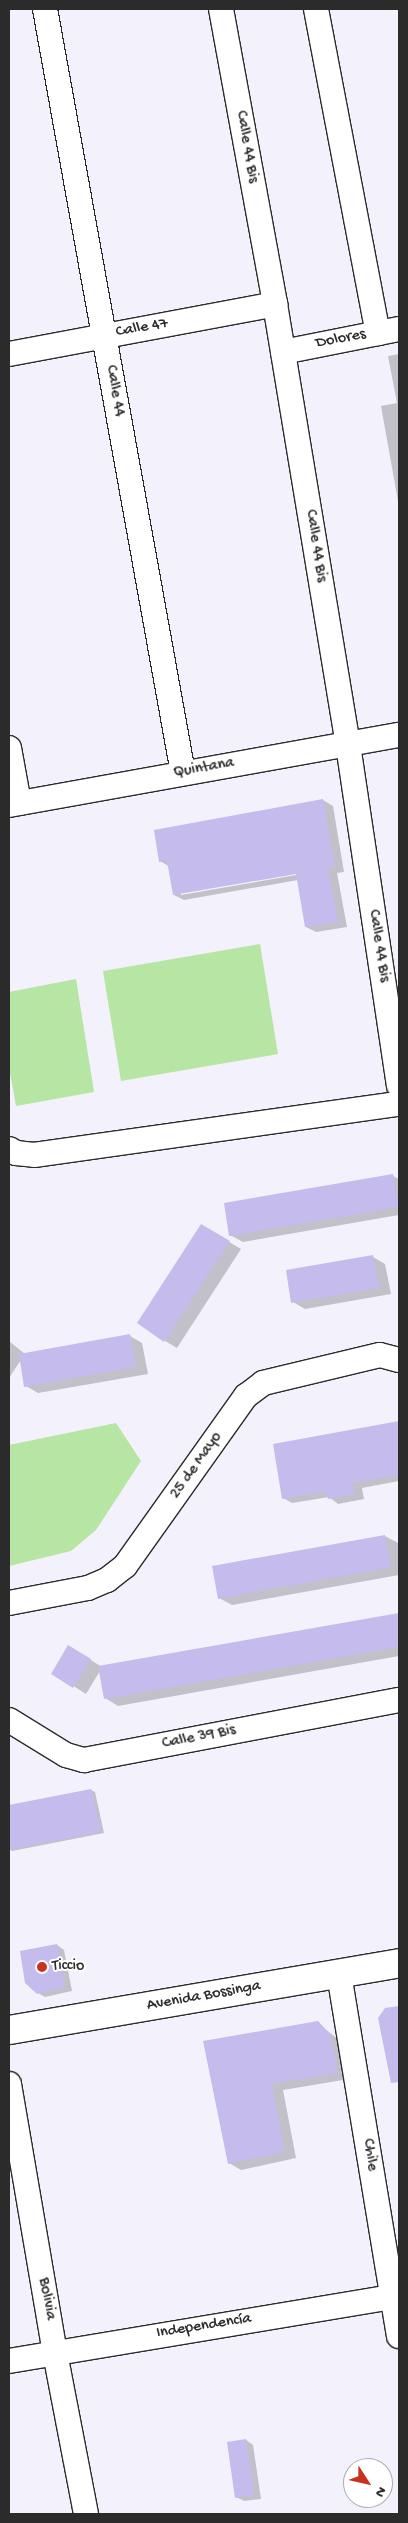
<!DOCTYPE html>
<meta charset="utf-8">
<style>
body{margin:0}
#map{position:relative;width:408px;height:2523px;overflow:hidden;background:#f3f1fb;font-family:"Gochi Hand",sans-serif}
div>[style]{position:absolute}
[style*='--x']{left:calc(var(--x)*1px);top:calc(var(--y)*1px);width:calc(var(--w)*1px);rotate:calc(var(--a)*1deg)}
.green>*{inset:0;background:#b7e5a3}
.shadow>*{inset:0;background:#0003}
.building>*{inset:0;background:#c5bbec}
.roads{filter:drop-shadow(1px 0 #2b2b2b) drop-shadow(-1px 0 #2b2b2b) drop-shadow(0 1px #2b2b2b) drop-shadow(0 -1px #2b2b2b)}
.minor>*{height:24px;margin:-12px;padding:0 12px;transform-origin:12px;border-radius:12px;background:#fff}
.secondary>*{height:28px;margin:-14px;padding:0 14px;transform-origin:14px;border-radius:14px;background:#fff}
.dots>*{width:14px;height:14px;translate:-50% -50%;box-sizing:border-box;border:2px solid #fff;border-radius:50%}
span{translate:-50% -50%;white-space:nowrap;text-align:center;line-height:1.15;-webkit-text-stroke:4px #fff;paint-order:stroke}
.street-label{font-size:16px;color:#2b2b2b}
.poi-label{font-size:16px;color:#2b2b2b}
.left{translate:0 -50%;text-align:left}
.frame{position:absolute;inset:0;border:10px solid #2b2b2b;pointer-events:none}
.north{position:absolute;left:343px;top:2458px;width:50px;height:50px;box-sizing:border-box;background:#fff;border:1px solid #aaa;border-radius:50%;rotate:125deg;font-size:14px;font-weight:700;line-height:20px;text-align:center;color:#2b2b2b}
.north::after{content:'';display:block;margin:auto;width:18px;height:22px;background:#c8321e;clip-path:polygon(50% 0,100% 100%,50% 72%,0 100%)}
</style>
<div id="map">
<div class="green">
<div style="clip-path:polygon(260px 944px,278px 1054px,121px 1081px,103px 971px)"></div>
<div style="clip-path:polygon(76px 979px,94px 1092px,16px 1106px,9px 1067px,9px 992px)"></div>
<div style="clip-path:polygon(116px 1423px,141px 1461px,96px 1530px,71px 1551px,9px 1566px,9px 1445px)"></div>
</div>
<div class="shadow">
<div style="clip-path:polygon(399px 354px,399px 507px,381px 406px,397px 403px,388px 356px)"></div>
<div style="clip-path:polygon(evenodd,323px 800px,333px 806px,344px 872px,337px 873px,347px 927px,316px 932px,306px 927px,298px 880px,184px 900px,174px 895px,170px 867px,160px 861px,323px 800px,302px 871px,302px 874px,181px 895px,181px 893px,302px 871px)"></div>
<div style="clip-path:polygon(393px 1176px,399px 1179px,399px 1215px,243px 1242px,230px 1235px)"></div>
<div style="clip-path:polygon(202px 1226px,241px 1249px,177px 1348px,165px 1341px)"></div>
<div style="clip-path:polygon(373px 1257px,385px 1264px,391px 1294px,305px 1309px,293px 1302px)"></div>
<div style="clip-path:polygon(130px 1336px,142px 1343px,148px 1374px,38px 1393px,26px 1386px,21px 1360px,9px 1378px,9px 1341px,25px 1354px)"></div>
<div style="clip-path:polygon(399px 1422px,399px 1481px,362px 1488px,364px 1499px,338px 1504px,329px 1497px,292px 1503px,283px 1498px,274px 1445px)"></div>
<div style="clip-path:polygon(385px 1536px,398px 1543px,399px 1575px,232px 1605px,219px 1598px)"></div>
<div style="clip-path:polygon(399px 1614px,399px 1656px,118px 1706px,105px 1698px,100px 1671px,86px 1694px,53px 1673px,81px 1654px,102px 1667px)"></div>
<div style="clip-path:polygon(91px 1790px,95px 1792px,104px 1833px,12px 1851px,9px 1849px,9px 1806px)"></div>
<div style="clip-path:polygon(57px 1945px,64px 1950px,72px 1991px,45px 1997px,38px 1993px)"></div>
<div style="clip-path:polygon(399px 2007px,399px 2059px,398px 2059px,386px 2009px)"></div>
<div style="clip-path:polygon(317px 2023px,342px 2042px,349px 2079px,283px 2090px,296px 2158px,241px 2170px,229px 2163px,205px 2042px)"></div>
<div style="clip-path:polygon(246px 2440px,253px 2445px,261px 2499px,244px 2501px,236px 2497px)"></div>
</div>
<div class="building">
<div style="clip-path:polygon(323px 799px,335px 867px,328px 868px,338px 922px,305px 927px,296px 874px,173px 895px,167px 861px,159px 862px,154px 830px)"></div>
<div style="clip-path:polygon(393px 1174px,399px 1207px,229px 1236px,224px 1203px)"></div>
<div style="clip-path:polygon(201px 1224px,230px 1241px,164px 1342px,137px 1323px)"></div>
<div style="clip-path:polygon(373px 1255px,379px 1288px,291px 1303px,286px 1270px)"></div>
<div style="clip-path:polygon(130px 1334px,136px 1367px,24px 1387px,19px 1354px)"></div>
<div style="clip-path:polygon(399px 1421px,399px 1475px,353px 1483px,355px 1494px,328px 1499px,326px 1491px,282px 1499px,273px 1444px)"></div>
<div style="clip-path:polygon(385px 1535px,391px 1567px,218px 1599px,212px 1566px)"></div>
<div style="clip-path:polygon(399px 1613px,399px 1647px,104px 1699px,98px 1666px)"></div>
<div style="clip-path:polygon(68px 1645px,91px 1659px,73px 1688px,51px 1674px)"></div>
<div style="clip-path:polygon(91px 1789px,101px 1832px,9px 1850px,9px 1805px)"></div>
<div style="clip-path:polygon(57px 1944px,65px 1987px,37px 1994px,25px 1983px,20px 1951px)"></div>
<div style="clip-path:polygon(399px 2006px,399px 2082px,391px 2083px,378px 2018px,385px 2008px)"></div>
<div style="clip-path:polygon(318px 2021px,330px 2034px,338px 2073px,272px 2084px,285px 2152px,228px 2164px,203px 2041px)"></div>
<div style="clip-path:polygon(246px 2439px,254px 2495px,235px 2498px,227px 2442px)"></div>
</div>
<div class="roads">
<div class="minor">
<div style="--x:45;--y:9;--w:776;--a:79.76"></div>
<div style="--x:221;--y:9;--w:300;--a:79.6"></div>
<div style="--x:275;--y:304;--w:447;--a:80.6"></div>
<div style="--x:348;--y:745;--w:344;--a:81.5"></div>
<div style="--x:316;--y:9;--w:330;--a:79.2"></div>
<div style="--x:283;--y:352;--w:118;--a:-11.2"></div>
<div style="--x:9;--y:354;--w:271;--a:-10.6"></div>
<div style="--x:9;--y:748;--w:56;--a:79.7"></div>
<div style="--x:9;--y:805;--w:396;--a:-10.2"></div>
<div style="--x:9;--y:1149;--w:8;--a:30"></div>
<div style="--x:16;--y:1153;--w:18;--a:6"></div>
<div style="--x:34;--y:1155;--w:369;--a:-8"></div>
<div style="--x:9;--y:1603;--w:80;--a:-10.8"></div>
<div style="--x:88;--y:1588;--w:21;--a:-23"></div>
<div style="--x:107;--y:1580;--w:23;--a:-38"></div>
<div style="--x:125;--y:1566;--w:209;--a:-54.6"></div>
<div style="--x:246;--y:1396;--w:21;--a:-37"></div>
<div style="--x:263;--y:1383;--w:120;--a:-13.5"></div>
<div style="--x:380;--y:1355;--w:20;--a:15"></div>
<div style="--x:9;--y:1720;--w:67;--a:31.6"></div>
<div style="--x:66;--y:1755;--w:19;--a:16"></div>
<div style="--x:84;--y:1760;--w:321;--a:-10.8"></div>
<div style="--x:339;--y:1974;--w:367;--a:80.6"></div>
<div style="--x:9;--y:2084;--w:273;--a:80.3"></div>
<div style="--x:55;--y:2353;--w:164;--a:79.1"></div>
<div style="--x:9;--y:2361;--w:395;--a:-9.5"></div>
</div>
<div class="secondary">
<div style="--x:9;--y:2030;--w:396;--a:-9.7"></div>
</div>
</div>
<div class="dots">
<div style="left:42px;top:1967px;background:#c8321e"></div>
</div>
<div class="street-label">
<span style="left:246px;top:147px;rotate:80deg">Calle 44 Bis</span>
<span style="left:142px;top:329px;rotate:-10deg">Calle 47</span>
<span style="left:341px;top:340px;rotate:-11deg">Dolores</span>
<span style="left:114px;top:391px;rotate:80deg">Calle 44</span>
<span style="left:315px;top:546px;rotate:81deg">Calle 44 Bis</span>
<span style="left:204px;top:769px;rotate:-10deg">Quintana</span>
<span style="left:378px;top:946px;rotate:81deg">Calle 44 Bis</span>
<span style="left:197px;top:1466px;rotate:-55deg">25 de Mayo</span>
<span style="left:199px;top:1738px;rotate:-11deg">Calle 39 Bis</span>
<span style="left:204px;top:1997px;rotate:-10deg">Avenida Bossinga</span>
<span style="left:369px;top:2155px;rotate:81deg">Chile</span>
<span style="left:46px;top:2299px;rotate:80deg">Bolivia</span>
<span style="left:204px;top:2327px;rotate:-9deg">Independencía</span>
</div>
<div class="poi-label">
<span class="left" style="left:52px;top:1967px">Ticcio</span>
</div>
<div class="frame"></div>
<div class="north">N</div>
</div>
